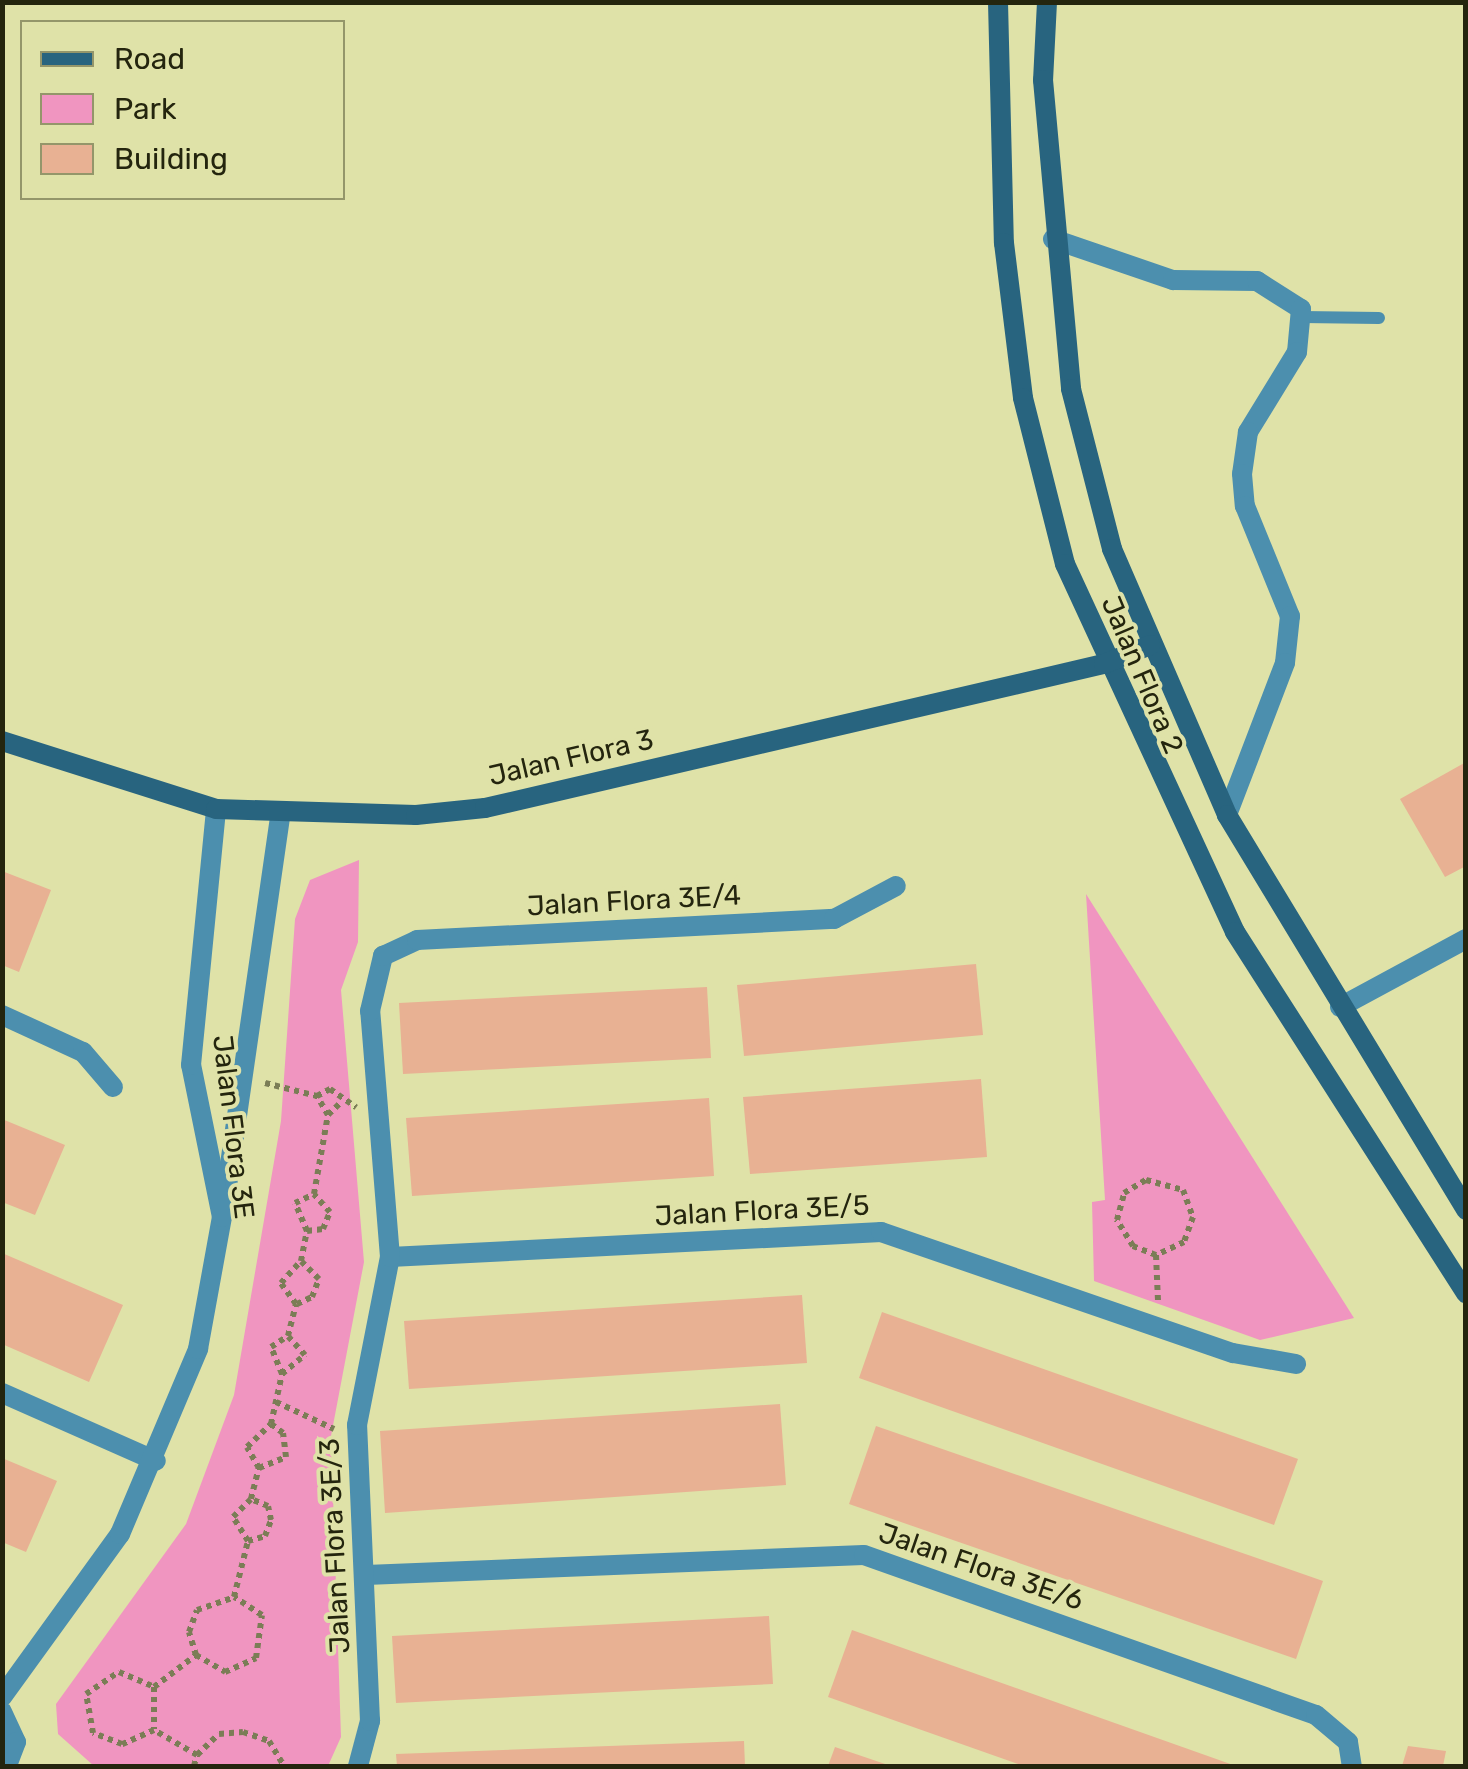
<!DOCTYPE html>
<style>
body{margin:0}
#map{position:relative;width:1468px;height:1769px;overflow:hidden;background:#dfe2a8;font-family:Rubik,sans-serif}
div>[style]{position:absolute}
[style*='--x']{left:calc(var(--x)*1px);top:calc(var(--y)*1px);width:calc(var(--w)*1px);rotate:calc(var(--a)*1deg)}
.green>*{inset:0;background:#f095c0}
.building>*{inset:0;background:#e8b193}
.path>*{height:6px;margin-top:-3px;transform-origin:0;background:repeating-linear-gradient(90deg,#7b7d56 0 5px,transparent 0 10px)}
.lane>*{height:12px;margin:-6px;padding:0 6px;transform-origin:6px;border-radius:6px;background:#4c8fae}
.street>*{height:20px;margin:-10px;padding:0 10px;transform-origin:10px;border-radius:10px;background:#4c8fae}
.secondary>*{height:20px;margin:-10px;padding:0 10px;transform-origin:10px;border-radius:10px;background:#28647f}
span{translate:-50% -50%;white-space:nowrap;text-align:center;line-height:1.15;-webkit-text-stroke:8px #dfe2a8;paint-order:stroke}
.street-label{font-size:28px;color:#24250e}
.frame{position:absolute;inset:0;border:5px solid #24250e;pointer-events:none}
.legend{position:absolute;left:20px;top:20px;width:325px;height:180px;box-sizing:border-box;background:#dfe2a8;border:2px solid #94966a;margin:0;padding:12px 18px;list-style:none;font-size:30px;color:#24250e}
.legend li{display:flex;align-items:center;gap:20px;height:50px}
.legend b{width:50px;border:2px solid #94966a}
</style>
<div id="map">
<div class="green">
<div style="clip-path:polygon(359px 860px,358px 942px,341px 990px,364px 1262px,331px 1436px,341px 1737px,328px 1766px,94px 1766px,58px 1734px,56px 1704px,186px 1524px,234px 1395px,281px 1121px,295px 919px,310px 880px)"></div>
<div style="clip-path:polygon(1086px 894px,1354px 1318px,1260px 1340px,1094px 1281px,1092px 1202px,1105px 1200px)"></div>
</div>
<div class="building">
<div style="clip-path:polygon(1466px 762px,1466px 866px,1445px 877px,1400px 799px)"></div>
<div style="clip-path:polygon(2px 871px,51px 890px,19px 972px,2px 965px)"></div>
<div style="clip-path:polygon(976px 964px,983px 1035px,744px 1056px,737px 985px)"></div>
<div style="clip-path:polygon(707px 987px,711px 1058px,403px 1074px,399px 1003px)"></div>
<div style="clip-path:polygon(981px 1079px,987px 1157px,750px 1174px,743px 1097px)"></div>
<div style="clip-path:polygon(709px 1098px,714px 1176px,412px 1196px,406px 1118px)"></div>
<div style="clip-path:polygon(2px 1119px,65px 1145px,35px 1215px,2px 1202px)"></div>
<div style="clip-path:polygon(2px 1253px,123px 1305px,89px 1382px,2px 1344px)"></div>
<div style="clip-path:polygon(802px 1295px,807px 1363px,409px 1389px,404px 1321px)"></div>
<div style="clip-path:polygon(882px 1312px,1298px 1459px,1274px 1525px,859px 1378px)"></div>
<div style="clip-path:polygon(780px 1404px,786px 1485px,385px 1513px,380px 1431px)"></div>
<div style="clip-path:polygon(876px 1426px,1323px 1581px,1296px 1659px,849px 1504px)"></div>
<div style="clip-path:polygon(2px 1458px,57px 1481px,26px 1552px,2px 1542px)"></div>
<div style="clip-path:polygon(769px 1616px,773px 1684px,396px 1703px,392px 1636px)"></div>
<div style="clip-path:polygon(852px 1630px,1236px 1766px,1024px 1766px,828px 1697px)"></div>
<div style="clip-path:polygon(744px 1741px,745px 1766px,397px 1766px,396px 1754px)"></div>
<div style="clip-path:polygon(1408px 1746px,1446px 1751px,1443px 1766px,1402px 1766px)"></div>
<div style="clip-path:polygon(835px 1747px,891px 1766px,828px 1766px)"></div>
</div>
<div class="path">
<div style="--x:265;--y:1083;--w:54;--a:14"></div>
<div style="--x:328;--y:1115;--w:18;--a:-45"></div>
<div style="--x:307;--y:1231;--w:16;--a:-7"></div>
<div style="--x:323;--y:1229;--w:18;--a:-68"></div>
<div style="--x:330;--y:1212;--w:24;--a:-132"></div>
<div style="--x:1156;--y:1255;--w:25;--a:-159"></div>
<div style="--x:1133;--y:1246;--w:31;--a:-122"></div>
<div style="--x:1117;--y:1220;--w:28;--a:-75"></div>
<div style="--x:1124;--y:1193;--w:26;--a:-31"></div>
<div style="--x:1146;--y:1180;--w:38;--a:15"></div>
<div style="--x:1183;--y:1190;--w:29;--a:70"></div>
<div style="--x:1193;--y:1217;--w:27;--a:110"></div>
<div style="--x:1184;--y:1242;--w:31;--a:155"></div>
<div style="--x:1156;--y:1255;--w:46;--a:87.5"></div>
<div style="--x:297;--y:1304;--w:17;--a:-25"></div>
<div style="--x:312;--y:1297;--w:19;--a:-69"></div>
<div style="--x:319;--y:1279;--w:25;--a:-135"></div>
<div style="--x:282;--y:1374;--w:30;--a:-40"></div>
<div style="--x:305;--y:1355;--w:25;--a:-132"></div>
<div style="--x:276;--y:1402;--w:64;--a:25"></div>
<div style="--x:259;--y:1468;--w:29;--a:-22"></div>
<div style="--x:286;--y:1457;--w:24;--a:-97"></div>
<div style="--x:283;--y:1433;--w:15;--a:-143"></div>
<div style="--x:248;--y:1541;--w:18;--a:-16"></div>
<div style="--x:265;--y:1536;--w:17;--a:-69"></div>
<div style="--x:271;--y:1520;--w:14;--a:-102"></div>
<div style="--x:268;--y:1506;--w:18;--a:-158"></div>
<div style="--x:196;--y:1655;--w:34;--a:30"></div>
<div style="--x:225;--y:1672;--w:34;--a:-24"></div>
<div style="--x:256;--y:1658;--w:43;--a:-82.1"></div>
<div style="--x:262;--y:1615;--w:33;--a:-147"></div>
<div style="--x:154;--y:1687;--w:42;--a:90"></div>
<div style="--x:197;--y:1755;--w:30;--a:-44"></div>
<div style="--x:219;--y:1734;--w:24;--a:-5"></div>
<div style="--x:243;--y:1732;--w:28;--a:19"></div>
<div style="--x:269;--y:1741;--w:29;--a:59"></div>
<div style="--x:194;--y:1766;--w:11;--a:-75"></div>
<div style="--x:197;--y:1755;--w:50;--a:-149.8"></div>
<div style="--x:154;--y:1730;--w:35;--a:156"></div>
<div style="--x:122;--y:1744;--w:31;--a:-159"></div>
<div style="--x:93;--y:1733;--w:40;--a:-100"></div>
<div style="--x:86;--y:1694;--w:40;--a:-34"></div>
<div style="--x:119;--y:1672;--w:38;--a:23"></div>
<div style="--x:154;--y:1687;--w:53;--a:-37.3"></div>
<div style="--x:196;--y:1655;--w:24;--a:-107"></div>
<div style="--x:189;--y:1632;--w:23;--a:-70"></div>
<div style="--x:197;--y:1610;--w:39;--a:-19"></div>
<div style="--x:234;--y:1597;--w:58;--a:-76"></div>
<div style="--x:248;--y:1541;--w:28;--a:-122"></div>
<div style="--x:233;--y:1517;--w:25;--a:-45"></div>
<div style="--x:251;--y:1499;--w:32;--a:-76"></div>
<div style="--x:259;--y:1468;--w:24;--a:-120"></div>
<div style="--x:247;--y:1447;--w:33;--a:-44"></div>
<div style="--x:271;--y:1424;--w:51;--a:-77.6"></div>
<div style="--x:282;--y:1374;--w:29;--a:-112"></div>
<div style="--x:271;--y:1347;--w:20;--a:-33"></div>
<div style="--x:288;--y:1336;--w:33;--a:-76"></div>
<div style="--x:296;--y:1304;--w:26;--a:-126"></div>
<div style="--x:281;--y:1283;--w:30;--a:-48"></div>
<div style="--x:301;--y:1261;--w:31;--a:-79"></div>
<div style="--x:307;--y:1231;--w:30;--a:-113"></div>
<div style="--x:295;--y:1203;--w:21;--a:-25"></div>
<div style="--x:314;--y:1194;--w:80;--a:-80"></div>
<div style="--x:328;--y:1115;--w:22;--a:-120"></div>
<div style="--x:317;--y:1096;--w:15;--a:-28"></div>
<div style="--x:330;--y:1089;--w:32;--a:35"></div>
</div>
<div class="lane">
<div style="--x:1302;--y:317;--w:77;--a:0.7"></div>
</div>
<div class="street">
<div style="--x:1053;--y:239;--w:127;--a:18.9"></div>
<div style="--x:1173;--y:280;--w:84;--a:0.7"></div>
<div style="--x:1257;--y:281;--w:52;--a:32.5"></div>
<div style="--x:1301;--y:309;--w:43;--a:95.3"></div>
<div style="--x:1297;--y:352;--w:94;--a:121.5"></div>
<div style="--x:1248;--y:432;--w:42;--a:98.1"></div>
<div style="--x:1242;--y:474;--w:32;--a:85"></div>
<div style="--x:1245;--y:506;--w:119;--a:67.8"></div>
<div style="--x:1290;--y:616;--w:47;--a:96.1"></div>
<div style="--x:1285;--y:663;--w:163;--a:110.9"></div>
<div style="--x:1340;--y:1007;--w:143;--a:-28.4"></div>
<div style="--x:2;--y:1015;--w:89;--a:24.6"></div>
<div style="--x:83;--y:1052;--w:46;--a:49.4"></div>
<div style="--x:224;--y:1206;--w:393;--a:-81.8"></div>
<div style="--x:390;--y:1257;--w:492;--a:-2.9"></div>
<div style="--x:881;--y:1232;--w:372;--a:19"></div>
<div style="--x:1233;--y:1353;--w:64;--a:9.9"></div>
<div style="--x:2;--y:1393;--w:168;--a:23.8"></div>
<div style="--x:366;--y:1575;--w:498;--a:-2.3"></div>
<div style="--x:864;--y:1555;--w:479;--a:19.5"></div>
<div style="--x:1316;--y:1715;--w:42;--a:40.2"></div>
<div style="--x:1348;--y:1742;--w:24;--a:81"></div>
<div style="--x:2;--y:1697;--w:201;--a:-54.1"></div>
<div style="--x:120;--y:1534;--w:201;--a:-67.1"></div>
<div style="--x:198;--y:1349;--w:134;--a:-79.7"></div>
<div style="--x:222;--y:1217;--w:155;--a:-101.5"></div>
<div style="--x:191;--y:1065;--w:257;--a:-84.4"></div>
<div style="--x:2;--y:1712;--w:33;--a:65"></div>
<div style="--x:16;--y:1742;--w:26;--a:111"></div>
<div style="--x:358;--y:1766;--w:47;--a:-75.1"></div>
<div style="--x:370;--y:1721;--w:296;--a:-92.5"></div>
<div style="--x:357;--y:1425;--w:171;--a:-78.9"></div>
<div style="--x:390;--y:1257;--w:247;--a:-94.6"></div>
<div style="--x:370;--y:1011;--w:57;--a:-76.7"></div>
<div style="--x:383;--y:956;--w:38;--a:-25"></div>
<div style="--x:417;--y:940;--w:418;--a:-2.9"></div>
<div style="--x:834;--y:919;--w:70;--a:-28"></div>
</div>
<div class="secondary">
<div style="--x:998;--y:2;--w:241;--a:88.6"></div>
<div style="--x:1004;--y:243;--w:156;--a:83"></div>
<div style="--x:1023;--y:398;--w:171;--a:75.8"></div>
<div style="--x:1065;--y:564;--w:405;--a:65.2"></div>
<div style="--x:1235;--y:932;--w:429;--a:57.4"></div>
<div style="--x:1047;--y:2;--w:78;--a:92.9"></div>
<div style="--x:1043;--y:80;--w:310;--a:84.8"></div>
<div style="--x:1071;--y:389;--w:165;--a:75.6"></div>
<div style="--x:1112;--y:549;--w:290;--a:66.6"></div>
<div style="--x:1227;--y:815;--w:462;--a:58.8"></div>
<div style="--x:2;--y:741;--w:225;--a:17.6"></div>
<div style="--x:216;--y:809;--w:200;--a:1.7"></div>
<div style="--x:416;--y:815;--w:69;--a:-5.8"></div>
<div style="--x:485;--y:808;--w:636;--a:-13.1"></div>
<div style="--x:1104;--y:664;--w:50;--a:-22.4"></div>
</div>
<div class="street-label">
<span style="left:1142px;top:675px;rotate:67deg">Jalan Flora 2</span>
<span style="left:571px;top:758px;rotate:-13deg">Jalan Flora 3</span>
<span style="left:634px;top:901px;rotate:-3deg">Jalan Flora 3E/4</span>
<span style="left:233px;top:1127px;rotate:83deg">Jalan Flora 3E</span>
<span style="left:762px;top:1211px;rotate:-3deg">Jalan Flora 3E/5</span>
<span style="left:335px;top:1546px;rotate:-93deg">Jalan Flora 3E/3</span>
<span style="left:981px;top:1567px;rotate:19deg">Jalan Flora 3E/6</span>
</div>
<div class="frame"></div>
<ul class="legend">
<li><b style="height:12px;background:#28647f"></b>Road</li>
<li><b style="height:28px;background:#f095c0"></b>Park</li>
<li><b style="height:28px;background:#e8b193"></b>Building</li>
</ul>
</div>
